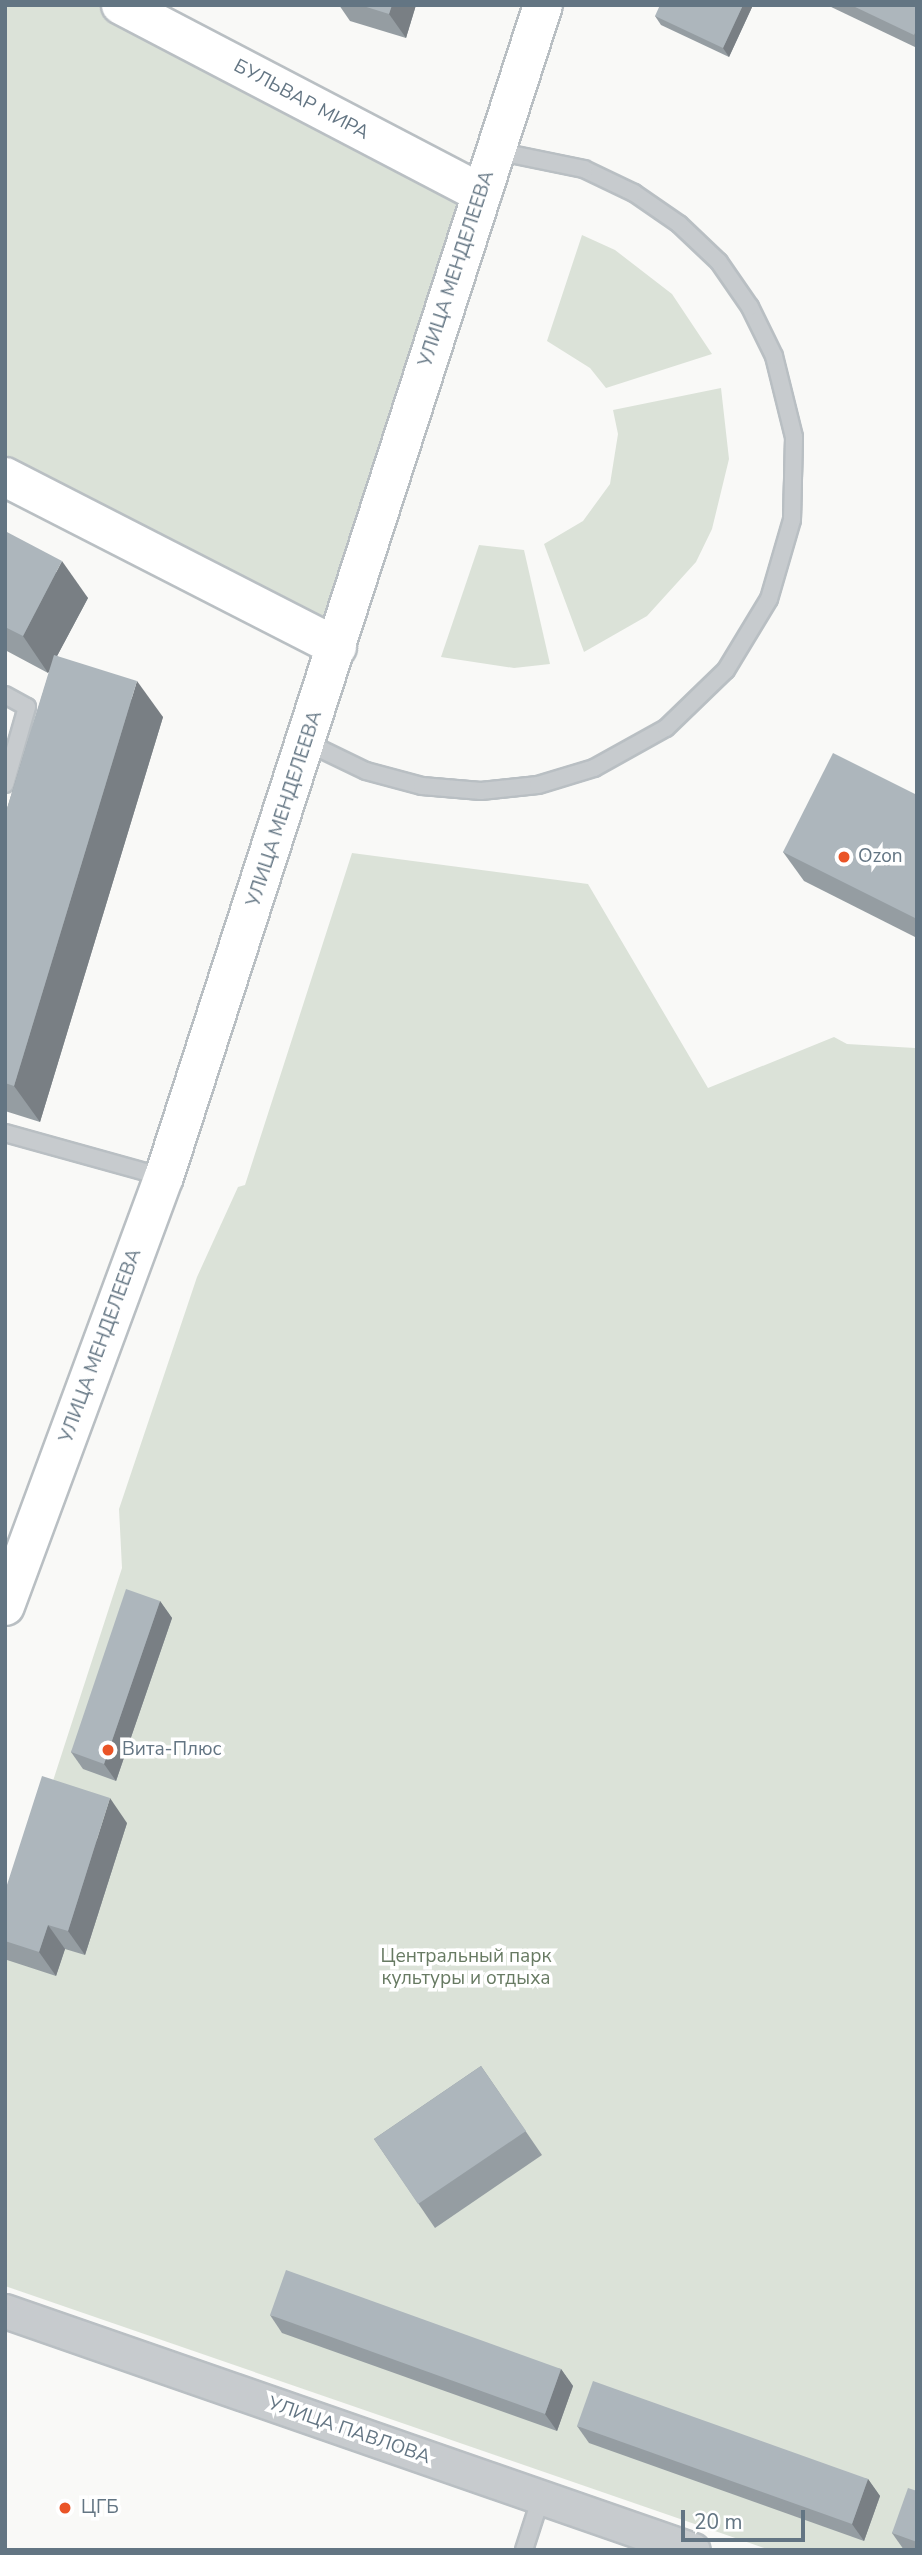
<!DOCTYPE html>
<meta charset="utf-8">
<style>
body{margin:0}
#map{position:relative;width:922px;height:2555px;overflow:hidden;background:#f9f9f7;font-family:"Nunito Sans",sans-serif}
div>[style]{position:absolute}
[style*='--x']{left:calc(var(--x)*1px);top:calc(var(--y)*1px);width:calc(var(--w)*1px);rotate:calc(var(--a)*1deg)}
.green>*{inset:0;background:#dbe2d8}
.roads{filter:drop-shadow(2px 0 #b9bfc3) drop-shadow(-2px 0 #b9bfc3) drop-shadow(0 2px #b9bfc3) drop-shadow(0 -2px #b9bfc3)}
.lane>*{height:16px;margin:-8px;padding:0 8px;transform-origin:8px;border-radius:8px;background:#c7cbce}
.street>*{height:33px;margin:-16.5px;padding:0 16.5px;transform-origin:16.5px;border-radius:16.5px;background:#c7cbce}
.secondary>*{height:38px;margin:-19px;padding:0 19px;transform-origin:19px;border-radius:19px;background:#fff}
.wall>*{inset:0;background:#959da2}
.shaded-wall>*{inset:0;background:#797f84}
.building>*{inset:0;background:#adb6bc}
.dots>*{width:19px;height:19px;translate:-50% -50%;box-sizing:border-box;border:4px solid #fff;border-radius:50%}
span{translate:-50% -50%;white-space:nowrap;text-align:center;line-height:1.15;-webkit-text-stroke:7px #fff;paint-order:stroke}
.street-label{font-size:19px;color:#637583}
.poi-label{font-size:19px;color:#637583}
.left{translate:0 -50%;text-align:left}
.park-label{font-size:19px;color:#677a62}
.frame{position:absolute;inset:0;border:7px solid #637583;pointer-events:none}
.scale{position:absolute;left:681px;top:2510px;width:124px;height:32px;box-sizing:border-box;border:4px solid #637583;border-top:0;padding-left:9px;font-size:21px;line-height:24px;white-space:nowrap;color:#637583;-webkit-text-stroke:5px #fff;paint-order:stroke}
</style>
<div id="map">
<div class="green">
<div style="clip-path:polygon(5px 5px,120px 5px,482px 194px,337px 647px,5px 477px)"></div>
<div style="clip-path:polygon(582px 235px,615px 250px,672px 294px,712px 354px,606px 388px,590px 368px,547px 341px)"></div>
<div style="clip-path:polygon(721px 388px,729px 459px,712px 529px,696px 562px,647px 616px,584px 652px,544px 544px,583px 521px,610px 484px,618px 434px,613px 410px)"></div>
<div style="clip-path:polygon(479px 545px,524px 550px,550px 664px,514px 668px,441px 657px)"></div>
<div style="clip-path:polygon(352px 853px,588px 884px,708px 1088px,834px 1037px,847px 1044px,915px 1048px,917px 1052px,917px 2550px,770px 2550px,5px 2286px,5px 1929px,122px 1568px,119px 1509px,197px 1277px,238px 1187px,245px 1185px)"></div>
</div>
<div class="roads">
<div class="lane">
<div style="--x:5;--y:695;--w:25;--a:29"></div>
<div style="--x:27;--y:707;--w:80;--a:105.9"></div>
<div style="--x:308;--y:743;--w:64;--a:25.8"></div>
<div style="--x:366;--y:771;--w:58;--a:15"></div>
<div style="--x:422;--y:786;--w:59;--a:4.8"></div>
<div style="--x:481;--y:791;--w:57;--a:-6"></div>
<div style="--x:538;--y:785;--w:59;--a:-16.9"></div>
<div style="--x:594;--y:768;--w:82;--a:-29.1"></div>
<div style="--x:666;--y:728;--w:83;--a:-44"></div>
<div style="--x:726;--y:670;--w:83;--a:-58.8"></div>
<div style="--x:769;--y:599;--w:82;--a:-73.8"></div>
<div style="--x:792;--y:520;--w:83;--a:-88.6"></div>
<div style="--x:794;--y:437;--w:83;--a:-103.9"></div>
<div style="--x:774;--y:356;--w:55;--a:-116.1"></div>
<div style="--x:750;--y:307;--w:55;--a:-124.6"></div>
<div style="--x:719;--y:262;--w:55;--a:-136.5"></div>
<div style="--x:679;--y:224;--w:55;--a:-145.4"></div>
<div style="--x:634;--y:193;--w:55;--a:-154.4"></div>
<div style="--x:584;--y:169;--w:90;--a:-168.4"></div>
<div style="--x:5;--y:1133;--w:165;--a:15.5"></div>
<div style="--x:524;--y:2550;--w:56;--a:-72.2"></div>
</div>
<div class="street">
<div style="--x:5;--y:2311;--w:728;--a:19.16"></div>
</div>
<div class="secondary">
<div style="--x:121;--y:5;--w:407;--a:27.6"></div>
<div style="--x:5;--y:477;--w:373;--a:27.1"></div>
<div style="--x:5;--y:1606;--w:458;--a:-69.7"></div>
<div style="--x:164;--y:1177;--w:1232;--a:-72.08"></div>
</div>
</div>
<div class="wall">
<div style="clip-path:polygon(339px 5px,416px 5px,406px 38px,350px 21px)"></div>
<div style="clip-path:polygon(753px 5px,729px 57px,661px 25px,655px 16px)"></div>
<div style="clip-path:polygon(827px 5px,917px 5px,917px 48px)"></div>
<div style="clip-path:polygon(5px 531px,88px 598px,57px 656px,163px 717px,40px 1122px,5px 1111px,5px 815px,50px 670px,48px 673px,5px 650px)"></div>
<div style="clip-path:polygon(917px 795px,917px 938px,804px 881px,783px 852px)"></div>
<div style="clip-path:polygon(160px 1601px,172px 1618px,116px 1781px,83px 1769px,71px 1752px)"></div>
<div style="clip-path:polygon(127px 1823px,85px 1955px,65px 1949px,56px 1976px,7px 1960px,5px 1957px,5px 1891px)"></div>
<div style="clip-path:polygon(481px 2066px,542px 2155px,435px 2228px,374px 2139px)"></div>
<div style="clip-path:polygon(270px 2315px,561px 2369px,573px 2386px,557px 2431px,282px 2333px)"></div>
<div style="clip-path:polygon(577px 2426px,868px 2479px,880px 2496px,864px 2541px,589px 2443px)"></div>
<div style="clip-path:polygon(917px 2491px,917px 2550px,904px 2550px,892px 2533px)"></div>
</div>
<div class="shaded-wall">
<div style="clip-path:polygon(392px 5px,416px 5px,406px 38px,389px 14px)"></div>
<div style="clip-path:polygon(743px 5px,753px 5px,729px 57px,723px 48px)"></div>
<div style="clip-path:polygon(62px 561px,88px 598px,48px 673px,23px 636px)"></div>
<div style="clip-path:polygon(137px 681px,163px 717px,40px 1122px,14px 1086px)"></div>
<div style="clip-path:polygon(160px 1601px,172px 1618px,116px 1781px,104px 1764px)"></div>
<div style="clip-path:polygon(110px 1798px,127px 1823px,85px 1955px,68px 1931px)"></div>
<div style="clip-path:polygon(48px 1925px,65px 1949px,56px 1976px,39px 1952px)"></div>
<div style="clip-path:polygon(561px 2369px,573px 2386px,557px 2431px,545px 2414px)"></div>
<div style="clip-path:polygon(868px 2479px,880px 2496px,864px 2541px,852px 2524px)"></div>
</div>
<div class="building">
<div style="clip-path:polygon(360px 5px,392px 5px,389px 14px)"></div>
<div style="clip-path:polygon(660px 5px,743px 5px,723px 48px,655px 16px)"></div>
<div style="clip-path:polygon(851px 5px,917px 5px,917px 29px,914px 35px)"></div>
<div style="clip-path:polygon(5px 531px,62px 561px,23px 636px,5px 627px)"></div>
<div style="clip-path:polygon(54px 655px,137px 681px,14px 1086px,5px 1083px,5px 815px)"></div>
<div style="clip-path:polygon(833px 753px,917px 795px,917px 919px,783px 852px)"></div>
<div style="clip-path:polygon(126px 1589px,160px 1601px,104px 1764px,71px 1752px)"></div>
<div style="clip-path:polygon(42px 1776px,110px 1798px,68px 1931px,48px 1925px,39px 1952px,5px 1941px,5px 1891px)"></div>
<div style="clip-path:polygon(481px 2066px,526px 2131px,418px 2204px,374px 2139px)"></div>
<div style="clip-path:polygon(286px 2270px,561px 2369px,545px 2414px,270px 2315px)"></div>
<div style="clip-path:polygon(593px 2381px,868px 2479px,852px 2524px,577px 2426px)"></div>
<div style="clip-path:polygon(908px 2488px,917px 2491px,917px 2542px,892px 2533px)"></div>
</div>
<div class="dots">
<div style="left:844px;top:857px;background:#ea5427"></div>
<div style="left:108px;top:1750px;background:#ea5427"></div>
<div style="left:65px;top:2508px;background:#ea5427"></div>
</div>
<div class="street-label">
<span style="left:301px;top:100px;rotate:28deg">БУЛЬВАР МИРА</span>
<span style="left:457px;top:269px;rotate:-72deg">УЛИЦА МЕНДЕЛЕЕВА</span>
<span style="left:285px;top:809px;rotate:-72deg">УЛИЦА МЕНДЕЛЕЕВА</span>
<span style="left:101px;top:1346px;rotate:-70deg">УЛИЦА МЕНДЕЛЕЕВА</span>
<span style="left:349px;top:2431px;rotate:19deg">УЛИЦА ПАВЛОВА</span>
</div>
<div class="poi-label">
<span class="left" style="left:858px;top:857px">Ozon</span>
<span class="left" style="left:122px;top:1750px">Вита-Плюс</span>
<span class="left" style="left:81px;top:2508px">ЦГБ</span>
</div>
<div class="park-label">
<span style="left:466px;top:1968px">Центральный парк<br>культуры и отдыха</span>
</div>
<div class="frame"></div>
<div class="scale">20 m</div>
</div>
